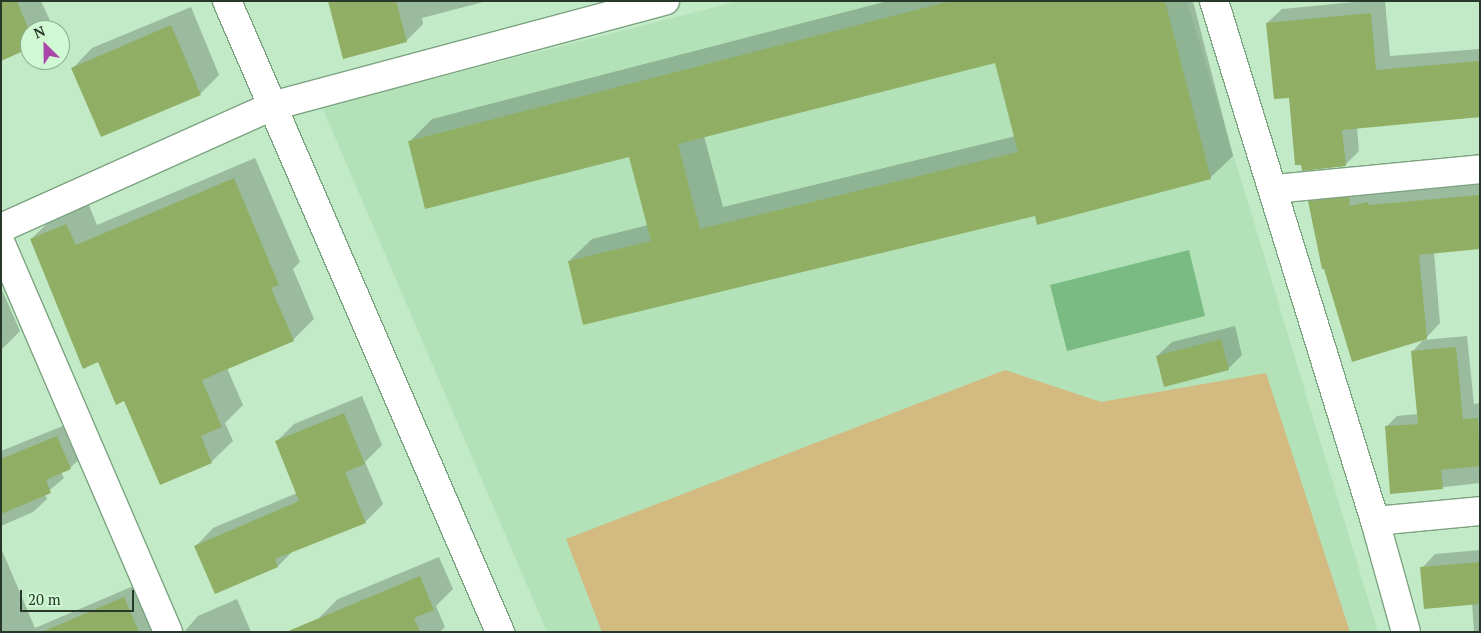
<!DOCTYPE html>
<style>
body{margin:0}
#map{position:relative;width:1481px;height:633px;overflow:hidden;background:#c2eac6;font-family:"PT Serif",serif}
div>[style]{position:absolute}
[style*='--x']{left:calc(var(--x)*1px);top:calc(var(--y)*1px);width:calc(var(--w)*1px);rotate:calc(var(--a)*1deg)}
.built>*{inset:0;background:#b3e2b8}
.green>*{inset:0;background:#d2ba81}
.water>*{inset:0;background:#79bb82}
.shadow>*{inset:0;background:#0003}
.building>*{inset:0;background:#90af65}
.roads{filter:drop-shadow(1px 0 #7ca381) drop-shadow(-1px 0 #7ca381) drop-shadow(0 1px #7ca381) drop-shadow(0 -1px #7ca381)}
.minor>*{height:28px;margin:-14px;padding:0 14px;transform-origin:14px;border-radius:14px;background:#fff}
span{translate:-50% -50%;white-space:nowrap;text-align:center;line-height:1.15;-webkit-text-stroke:4px #cff8d3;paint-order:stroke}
.frame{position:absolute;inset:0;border:2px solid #273729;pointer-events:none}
.north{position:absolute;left:20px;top:20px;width:50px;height:50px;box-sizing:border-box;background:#cff8d3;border:1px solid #8cab8f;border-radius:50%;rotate:337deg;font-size:14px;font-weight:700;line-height:20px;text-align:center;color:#273729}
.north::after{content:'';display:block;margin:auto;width:18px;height:22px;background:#aa45a9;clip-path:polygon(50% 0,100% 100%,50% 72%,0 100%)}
.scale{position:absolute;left:20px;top:590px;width:114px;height:22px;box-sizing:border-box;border:2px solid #273729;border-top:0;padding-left:6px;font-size:15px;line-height:18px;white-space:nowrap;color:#273729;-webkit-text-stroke:4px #cff8d3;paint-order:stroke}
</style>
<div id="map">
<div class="built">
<div style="clip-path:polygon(739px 1px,1187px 1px,1378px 632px,547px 632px,322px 107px)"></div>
</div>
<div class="green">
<div style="clip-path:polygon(1005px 370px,1101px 402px,1266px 373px,1350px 632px,602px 632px,566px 539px)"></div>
</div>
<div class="water">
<div style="clip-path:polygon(1189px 250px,1205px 316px,1067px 351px,1050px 285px)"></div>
</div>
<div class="shadow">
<div style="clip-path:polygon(1px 1px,41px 1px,53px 27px,50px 30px,30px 30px,30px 47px)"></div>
<div style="clip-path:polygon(330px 1px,487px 1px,422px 18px,423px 24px,406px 41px)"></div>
<div style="clip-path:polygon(evenodd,888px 1px,1193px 1px,1233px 156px,1210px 178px,1036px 214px,569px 261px,592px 239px,648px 225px,630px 155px,409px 142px,432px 119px,888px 1px,996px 61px,1016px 136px,723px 207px,704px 136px,996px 61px)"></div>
<div style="clip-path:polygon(1365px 1px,1385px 1px,1390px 56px,1480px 49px,1480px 117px,1357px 127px,1359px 151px,1345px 165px,1290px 96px,1267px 23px,1282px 9px)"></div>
<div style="clip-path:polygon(191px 7px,219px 75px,200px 94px,73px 68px,92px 48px)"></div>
<div style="clip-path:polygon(255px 158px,300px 262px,293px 269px,314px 319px,293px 340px,227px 368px,243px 405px,225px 423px,233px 441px,211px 462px,125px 400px,98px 361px,31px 239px,53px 218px,88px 203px,97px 225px)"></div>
<div style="clip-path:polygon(1480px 183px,1480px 248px,1434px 252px,1440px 323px,1426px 338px,1310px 202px,1324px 188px)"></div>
<div style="clip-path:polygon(1px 288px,20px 331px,1px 350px)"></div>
<div style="clip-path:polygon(1235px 326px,1242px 355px,1228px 369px,1157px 356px,1172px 342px)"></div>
<div style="clip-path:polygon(1467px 336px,1474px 404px,1480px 403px,1480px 483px,1391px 493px,1386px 427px,1397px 416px,1418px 414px,1412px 352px,1423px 340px)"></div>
<div style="clip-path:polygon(362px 396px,382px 445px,365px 462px,383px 504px,365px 522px,293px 551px,278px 566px,215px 592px,196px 546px,213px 528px,297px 493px,276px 442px,294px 424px)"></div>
<div style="clip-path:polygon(70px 423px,84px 455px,70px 468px,61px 472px,64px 478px,45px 494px,47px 499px,33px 512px,1px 526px,1px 451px)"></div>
<div style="clip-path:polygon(1px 548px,35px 628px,138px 584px,158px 632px,1px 632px)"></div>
<div style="clip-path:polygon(1480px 550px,1480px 632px,1474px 632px,1472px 603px,1422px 568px,1435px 554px)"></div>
<div style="clip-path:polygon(439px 557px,453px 589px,436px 606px,445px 627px,440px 632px,324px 632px,319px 618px,338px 599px)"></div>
<div style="clip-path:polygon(237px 599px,251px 632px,184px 632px,198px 616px)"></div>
</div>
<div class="building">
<div style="clip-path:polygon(1px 1px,17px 1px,30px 33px,30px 48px,1px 61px)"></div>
<div style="clip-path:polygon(328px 1px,396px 1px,407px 42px,343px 59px)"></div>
<div style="clip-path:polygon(evenodd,951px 1px,1165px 1px,1211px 179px,1037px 225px,1035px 216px,583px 325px,568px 261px,651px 241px,629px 157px,425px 209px,408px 141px,951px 1px,995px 63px,1018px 152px,700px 229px,678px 144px,995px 63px)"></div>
<div style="clip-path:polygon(1371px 13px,1376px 70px,1480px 61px,1480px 117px,1342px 130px,1346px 166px,1302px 171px,1301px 165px,1295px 165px,1289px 98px,1274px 99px,1266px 23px)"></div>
<div style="clip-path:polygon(171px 25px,201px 95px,101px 137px,71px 68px)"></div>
<div style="clip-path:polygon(234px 178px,279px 285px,271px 288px,294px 341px,202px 380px,222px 427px,201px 436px,212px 463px,160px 485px,124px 401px,116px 405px,98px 362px,83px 369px,30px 239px,66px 224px,76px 245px)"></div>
<div style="clip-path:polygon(1480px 195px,1480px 249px,1419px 255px,1427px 339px,1352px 362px,1324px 269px,1322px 269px,1308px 201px,1349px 197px,1350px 206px,1368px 202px,1368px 205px)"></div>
<div style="clip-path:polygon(1221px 339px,1229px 370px,1164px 387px,1156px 356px)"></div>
<div style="clip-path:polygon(1456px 347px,1463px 419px,1478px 418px,1480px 466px,1441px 470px,1443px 489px,1390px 494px,1385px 426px,1418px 424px,1411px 351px)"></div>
<div style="clip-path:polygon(344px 413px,365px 464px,345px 472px,366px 523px,275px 559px,278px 567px,215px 594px,194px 546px,299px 501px,275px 441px)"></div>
<div style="clip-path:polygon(57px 436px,71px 469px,46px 480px,51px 493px,1px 514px,1px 459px)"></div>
<div style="clip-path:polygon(1480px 562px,1480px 604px,1424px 609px,1420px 567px)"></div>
<div style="clip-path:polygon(420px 576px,434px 610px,414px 618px,420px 632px,286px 632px)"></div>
<div style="clip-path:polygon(124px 597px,139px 632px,42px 632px)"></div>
</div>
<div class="roads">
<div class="minor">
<div style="--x:227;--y:1;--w:688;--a:66.6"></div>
<div style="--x:1214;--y:1;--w:544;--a:72.8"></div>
<div style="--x:1375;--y:521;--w:115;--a:74.4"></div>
<div style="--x:1274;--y:189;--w:207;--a:-5.5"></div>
<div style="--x:1;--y:228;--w:297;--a:-24.2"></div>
<div style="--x:272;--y:106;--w:407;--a:-15"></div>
<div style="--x:1;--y:244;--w:422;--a:66.7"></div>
<div style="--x:1375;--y:521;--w:105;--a:-5.4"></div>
</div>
</div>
<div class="frame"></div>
<div class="north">N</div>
<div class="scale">20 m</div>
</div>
